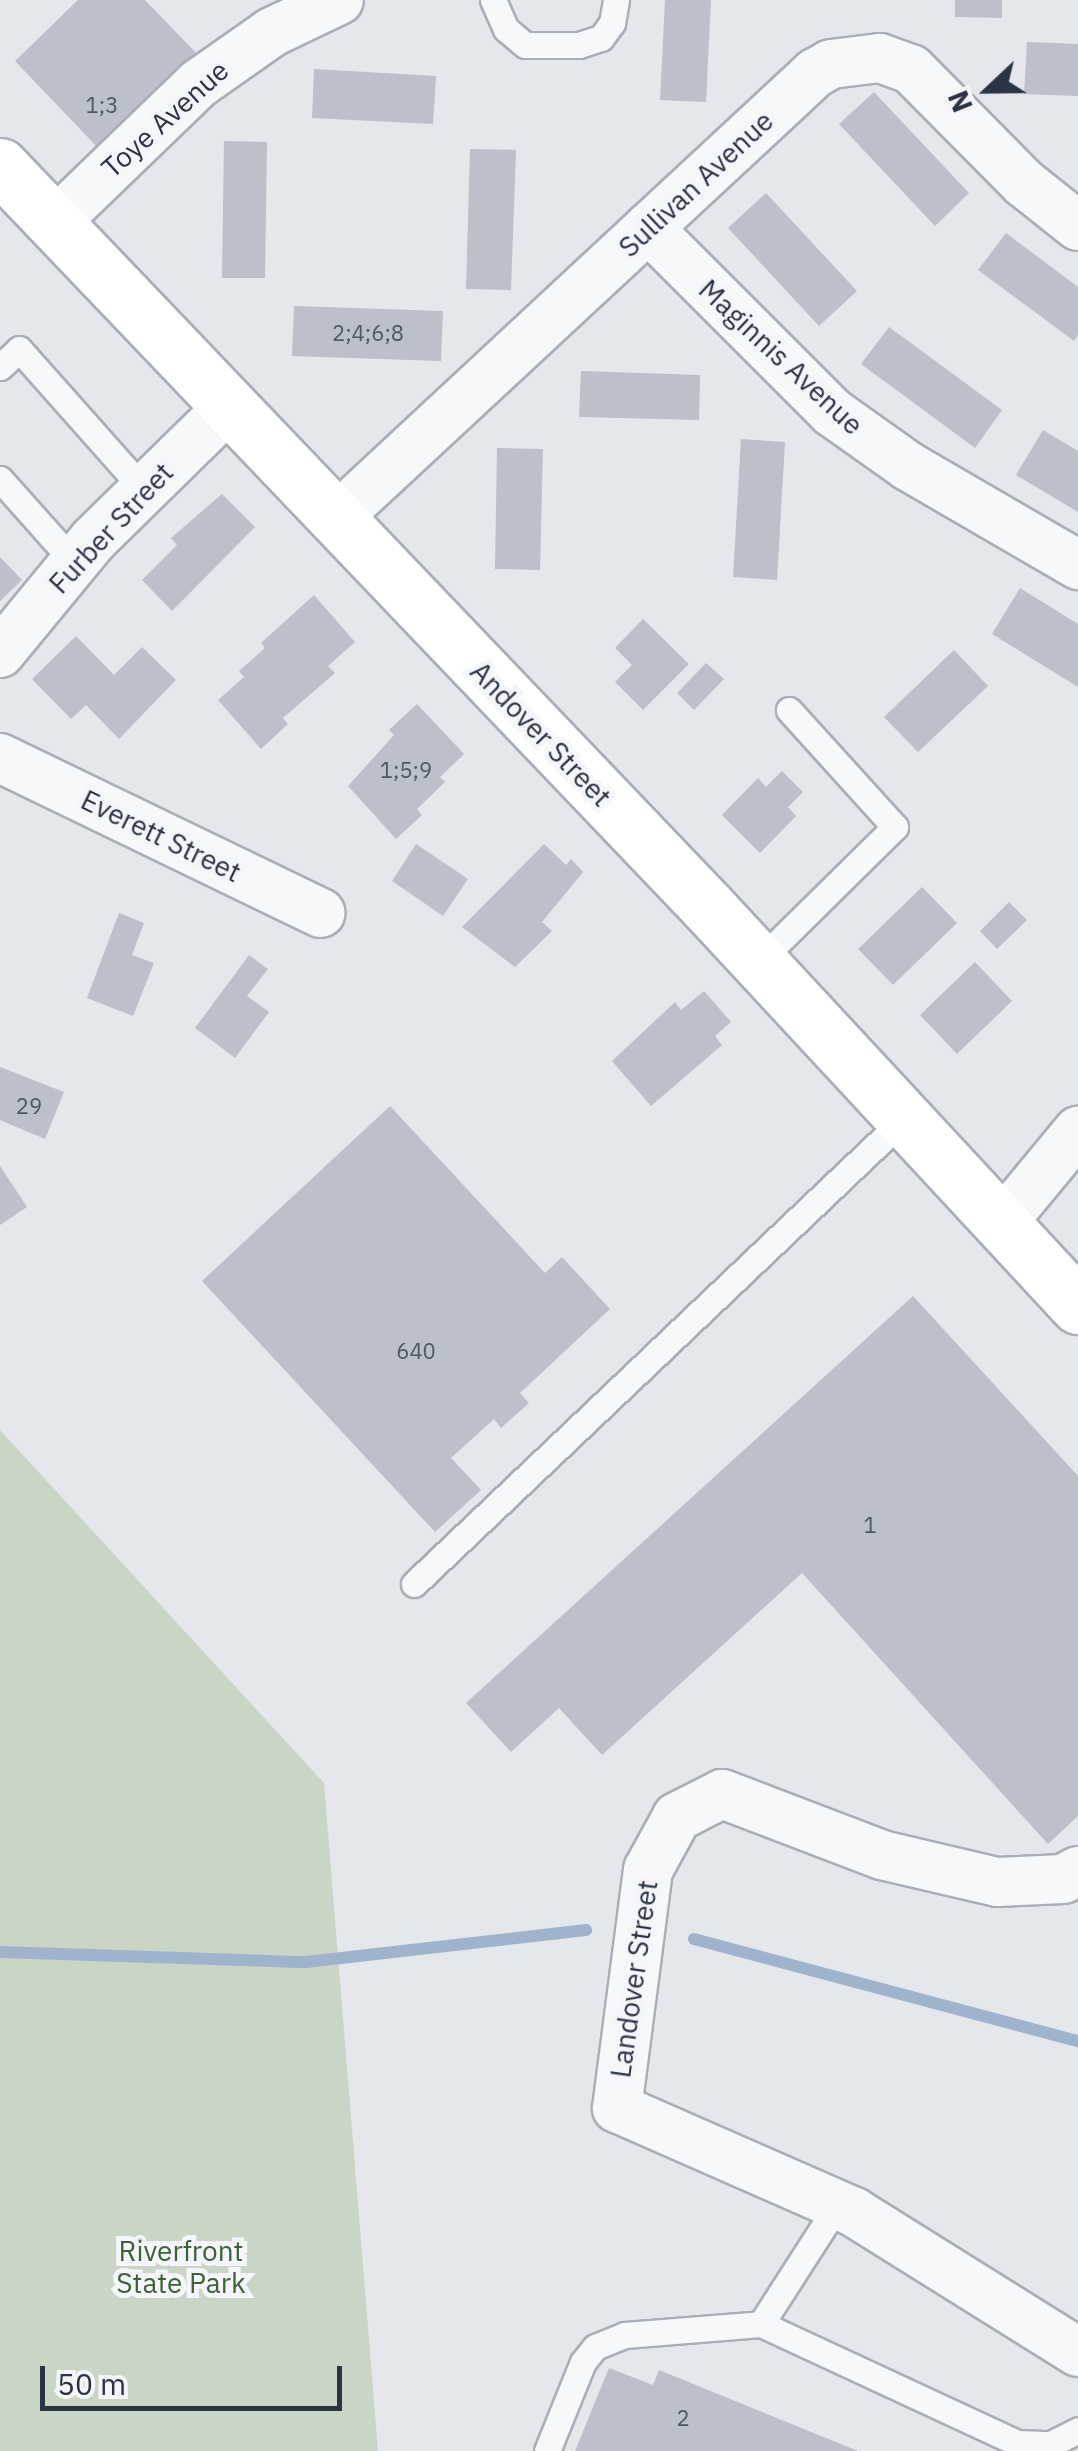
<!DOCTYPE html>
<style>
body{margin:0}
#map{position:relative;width:1078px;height:2451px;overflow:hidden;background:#e4e7ec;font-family:"IBM Plex Sans",sans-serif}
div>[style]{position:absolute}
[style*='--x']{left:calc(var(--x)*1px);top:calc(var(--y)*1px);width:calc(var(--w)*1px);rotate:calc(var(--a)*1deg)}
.green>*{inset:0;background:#c9d6c5}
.stream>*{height:12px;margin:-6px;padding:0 6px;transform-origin:6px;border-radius:6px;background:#9fb4cc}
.building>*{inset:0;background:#bbc0ca}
.roads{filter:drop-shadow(2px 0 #a9aeb7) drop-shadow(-2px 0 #a9aeb7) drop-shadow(0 2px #a9aeb7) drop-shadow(0 -2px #a9aeb7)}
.service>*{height:25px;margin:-12.5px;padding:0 12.5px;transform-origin:12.5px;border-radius:12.5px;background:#f7f8fa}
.minor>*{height:48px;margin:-24px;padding:0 24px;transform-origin:24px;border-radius:24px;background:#f7f8fa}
.secondary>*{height:55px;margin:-27.5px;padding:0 27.5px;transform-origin:27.5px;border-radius:27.5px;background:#fff}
span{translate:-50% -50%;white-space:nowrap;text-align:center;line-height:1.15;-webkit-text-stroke:10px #f4f6f9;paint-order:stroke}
.number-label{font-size:22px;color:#4f5766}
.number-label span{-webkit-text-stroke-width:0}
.street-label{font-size:28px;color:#2b3445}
.park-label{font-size:28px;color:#3f6138}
.north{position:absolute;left:938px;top:40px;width:100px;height:100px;-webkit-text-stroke:8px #f4f6f9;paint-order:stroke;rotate:248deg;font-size:28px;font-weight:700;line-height:40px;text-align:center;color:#2b3445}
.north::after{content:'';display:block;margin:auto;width:35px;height:45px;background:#2b3445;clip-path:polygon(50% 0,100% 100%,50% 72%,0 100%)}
.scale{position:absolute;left:40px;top:2366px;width:302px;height:45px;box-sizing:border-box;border:5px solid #2b3445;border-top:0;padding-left:12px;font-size:30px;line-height:35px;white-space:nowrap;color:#2b3445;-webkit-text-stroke:8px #f4f6f9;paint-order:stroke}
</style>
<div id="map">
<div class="green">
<div style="clip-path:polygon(0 1430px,324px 1783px,378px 2451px,0 2451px)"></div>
</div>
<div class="stream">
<div style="--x:694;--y:1939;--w:397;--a:14.9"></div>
<div style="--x:0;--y:1952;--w:306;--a:1.9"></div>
<div style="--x:306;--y:1962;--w:282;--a:-6.5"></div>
</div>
<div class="building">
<div style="clip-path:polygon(78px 0,145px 0,199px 56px,100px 150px,15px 61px)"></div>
<div style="clip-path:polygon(665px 0,711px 0,706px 102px,660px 100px)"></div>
<div style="clip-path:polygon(955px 0,1002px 0,1002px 18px,955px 17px)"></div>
<div style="clip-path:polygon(1027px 42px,1078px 44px,1078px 96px,1024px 94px)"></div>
<div style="clip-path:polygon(314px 69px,436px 76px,433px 124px,312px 118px)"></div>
<div style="clip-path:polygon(874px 92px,969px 193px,935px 226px,839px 124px)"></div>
<div style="clip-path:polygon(224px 141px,267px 142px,265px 278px,222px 278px)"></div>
<div style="clip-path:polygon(470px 149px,516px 150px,511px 290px,466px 289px)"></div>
<div style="clip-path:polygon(766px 193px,857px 291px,819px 326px,728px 228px)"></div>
<div style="clip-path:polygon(1006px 233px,1078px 287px,1078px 335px,1074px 341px,978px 270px)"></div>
<div style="clip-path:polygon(294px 306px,443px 311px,441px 361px,292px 356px)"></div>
<div style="clip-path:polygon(889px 327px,1002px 410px,975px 448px,861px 364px)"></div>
<div style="clip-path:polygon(581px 371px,700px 375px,699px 420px,579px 417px)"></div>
<div style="clip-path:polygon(1043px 430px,1078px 451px,1078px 512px,1016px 475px)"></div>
<div style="clip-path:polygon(741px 439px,785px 442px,777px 580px,733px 577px)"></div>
<div style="clip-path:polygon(497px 448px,543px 449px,540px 570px,495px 569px)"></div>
<div style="clip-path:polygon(222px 494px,255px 527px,172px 611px,142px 580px,177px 545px,171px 538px)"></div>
<div style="clip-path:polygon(0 557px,22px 580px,0 601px)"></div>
<div style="clip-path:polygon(1020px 588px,1078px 624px,1078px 687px,992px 634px)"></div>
<div style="clip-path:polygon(314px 595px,355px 642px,328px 666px,335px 673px,283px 718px,288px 724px,261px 749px,218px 700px,244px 677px,239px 671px,265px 648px,261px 643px)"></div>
<div style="clip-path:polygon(643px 619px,689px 664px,643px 710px,615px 682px,632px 665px,615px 648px)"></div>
<div style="clip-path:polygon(76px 636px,114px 675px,142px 647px,176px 680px,119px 739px,86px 705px,71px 719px,32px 679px)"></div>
<div style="clip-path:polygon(954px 650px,988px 686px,918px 752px,884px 717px)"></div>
<div style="clip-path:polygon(706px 663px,724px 679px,694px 710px,677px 693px)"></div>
<div style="clip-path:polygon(417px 704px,464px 754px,440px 777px,445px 782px,417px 809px,422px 815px,396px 839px,348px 786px,394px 735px,389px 730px)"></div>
<div style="clip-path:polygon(782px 771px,803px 792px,788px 807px,796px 816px,760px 853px,722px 815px,758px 778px,766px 787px)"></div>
<div style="clip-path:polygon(416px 844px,468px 879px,443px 916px,392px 881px)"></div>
<div style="clip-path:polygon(544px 844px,566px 865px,571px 859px,583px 872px,542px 922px,552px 931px,515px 967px,462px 927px)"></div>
<div style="clip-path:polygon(922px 887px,957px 923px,893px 985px,858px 949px)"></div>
<div style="clip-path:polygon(1009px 902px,1027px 920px,997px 949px,980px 931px)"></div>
<div style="clip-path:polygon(119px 913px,144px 923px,132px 955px,154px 963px,133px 1016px,87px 998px)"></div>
<div style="clip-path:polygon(249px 955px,268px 969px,247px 996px,269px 1012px,235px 1058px,195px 1028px)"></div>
<div style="clip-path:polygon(975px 962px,1012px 1001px,957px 1054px,920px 1015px)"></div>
<div style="clip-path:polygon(704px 991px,731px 1022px,715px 1036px,722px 1045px,651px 1106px,612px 1061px,675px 1002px,681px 1010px)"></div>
<div style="clip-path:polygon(0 1067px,64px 1092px,45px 1139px,0 1120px)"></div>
<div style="clip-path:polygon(390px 1106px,545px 1273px,562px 1257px,610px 1309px,520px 1393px,529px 1403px,501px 1428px,494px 1419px,451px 1458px,481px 1490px,435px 1532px,202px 1281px)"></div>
<div style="clip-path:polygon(0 1166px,27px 1207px,0 1225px)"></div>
<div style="clip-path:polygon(913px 1296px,1078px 1476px,1078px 1816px,1048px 1844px,802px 1573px,602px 1755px,559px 1708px,511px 1752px,466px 1703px)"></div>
<div style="clip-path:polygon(609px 2368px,653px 2385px,659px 2370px,858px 2451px,575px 2451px)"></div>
</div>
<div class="roads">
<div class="service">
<div style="--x:493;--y:0;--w:32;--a:66"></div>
<div style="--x:506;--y:29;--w:25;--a:40"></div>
<div style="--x:525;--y:45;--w:54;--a:0"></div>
<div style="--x:579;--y:45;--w:23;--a:-18"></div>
<div style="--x:601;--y:38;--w:19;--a:-54"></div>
<div style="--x:612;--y:23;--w:23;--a:-80"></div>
<div style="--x:0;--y:367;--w:26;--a:-43"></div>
<div style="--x:19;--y:349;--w:188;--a:48.4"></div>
<div style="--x:0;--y:479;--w:111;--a:48.3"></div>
<div style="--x:759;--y:961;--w:191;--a:-44.6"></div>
<div style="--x:895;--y:827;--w:158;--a:-132.2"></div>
<div style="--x:414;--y:1584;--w:676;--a:-43.5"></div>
<div style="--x:761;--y:2324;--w:282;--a:24.9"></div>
<div style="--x:1017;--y:2443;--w:34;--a:2"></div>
<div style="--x:1051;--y:2444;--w:30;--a:-27"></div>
<div style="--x:547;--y:2451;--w:96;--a:-68"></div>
<div style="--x:583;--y:2362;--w:19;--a:-51"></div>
<div style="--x:595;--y:2347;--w:32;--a:-22"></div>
<div style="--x:625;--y:2335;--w:136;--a:-4.6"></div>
<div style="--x:761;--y:2324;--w:143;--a:-57.3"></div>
</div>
<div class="minor">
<div style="--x:54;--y:223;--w:200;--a:-44"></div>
<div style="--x:198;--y:84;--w:90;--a:-35.1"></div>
<div style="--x:272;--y:32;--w:74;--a:-25.5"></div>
<div style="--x:648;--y:228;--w:260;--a:45"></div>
<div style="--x:832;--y:412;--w:93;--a:35.4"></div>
<div style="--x:908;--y:466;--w:197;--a:30.2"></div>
<div style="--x:334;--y:520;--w:657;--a:-42.9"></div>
<div style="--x:815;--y:73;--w:18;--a:-29"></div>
<div style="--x:831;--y:64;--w:49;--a:-7"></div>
<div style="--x:880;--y:58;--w:33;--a:20"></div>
<div style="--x:911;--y:69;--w:161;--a:45.3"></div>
<div style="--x:1024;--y:183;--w:69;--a:38.5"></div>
<div style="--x:0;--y:653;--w:146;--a:-50.5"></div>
<div style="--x:93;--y:540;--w:187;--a:-44.4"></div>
<div style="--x:0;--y:758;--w:356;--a:25.8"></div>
<div style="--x:1001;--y:1224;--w:121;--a:-50.4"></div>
<div style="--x:1078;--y:1871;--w:17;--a:152"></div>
<div style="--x:1063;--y:1879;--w:66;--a:177.4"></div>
<div style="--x:997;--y:1882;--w:118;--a:-166.8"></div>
<div style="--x:882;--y:1855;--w:171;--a:-159.1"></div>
<div style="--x:722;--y:1794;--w:51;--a:152.9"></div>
<div style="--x:677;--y:1817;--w:60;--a:118.7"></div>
<div style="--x:648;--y:1870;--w:240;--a:97.4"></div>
<div style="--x:617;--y:2108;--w:259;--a:23.7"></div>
<div style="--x:854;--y:2212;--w:264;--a:32"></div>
</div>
<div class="secondary">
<div style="--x:0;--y:166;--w:1023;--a:46.31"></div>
<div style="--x:707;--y:906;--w:546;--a:47.15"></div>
</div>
</div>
<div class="number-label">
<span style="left:102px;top:105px">1;3</span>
<span style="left:368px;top:333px">2;4;6;8</span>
<span style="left:406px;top:770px">1;5;9</span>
<span style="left:29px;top:1106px">29</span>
<span style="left:416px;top:1351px">640</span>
<span style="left:870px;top:1525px">1</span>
<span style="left:683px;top:2418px">2</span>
</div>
<div class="street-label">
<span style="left:165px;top:119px;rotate:-42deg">Toye Avenue</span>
<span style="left:696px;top:184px;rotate:-43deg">Sullivan Avenue</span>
<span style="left:781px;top:357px;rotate:43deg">Maginnis Avenue</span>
<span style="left:111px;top:528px;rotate:-47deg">Furber Street</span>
<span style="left:541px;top:734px;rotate:46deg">Andover Street</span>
<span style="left:161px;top:836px;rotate:26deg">Everett Street</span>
<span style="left:634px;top:1979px;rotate:-82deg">Landover Street</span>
</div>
<div class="park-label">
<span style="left:181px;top:2267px">Riverfront<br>State Park</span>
</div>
<div class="north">N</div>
<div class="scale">50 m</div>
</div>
